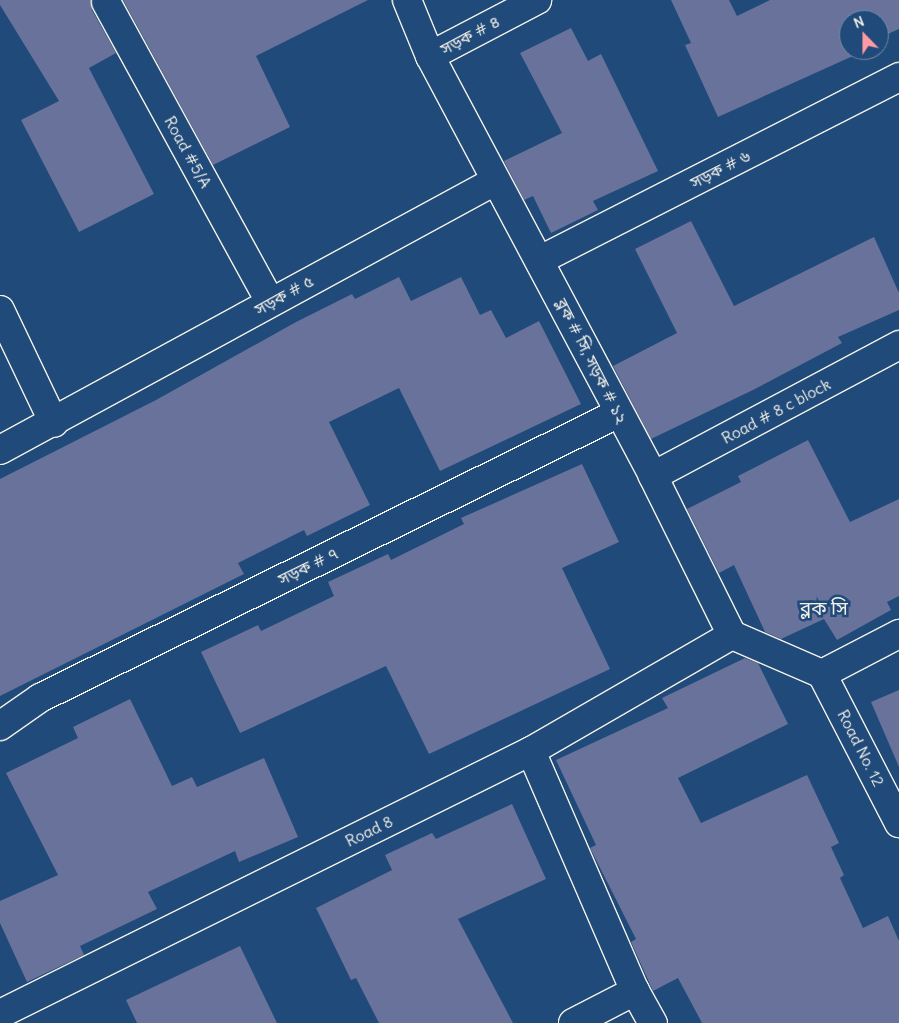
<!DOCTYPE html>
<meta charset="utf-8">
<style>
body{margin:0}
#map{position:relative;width:899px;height:1023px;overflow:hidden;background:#1f4a7a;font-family:Delius,"Noto Sans Bengali",sans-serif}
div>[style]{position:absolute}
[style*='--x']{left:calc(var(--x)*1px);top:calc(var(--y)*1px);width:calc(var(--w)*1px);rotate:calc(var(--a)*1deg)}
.building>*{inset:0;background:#68729a}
.roads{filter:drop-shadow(1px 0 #f4f1e8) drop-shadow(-1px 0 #f4f1e8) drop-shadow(0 1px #f4f1e8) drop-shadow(0 -1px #f4f1e8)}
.minor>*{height:28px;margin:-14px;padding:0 14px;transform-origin:14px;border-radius:14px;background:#1f4a7a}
span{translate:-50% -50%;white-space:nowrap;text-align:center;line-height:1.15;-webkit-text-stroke:5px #1f4a7a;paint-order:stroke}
.street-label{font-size:16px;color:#f4f1e8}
.quarter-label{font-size:19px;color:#f4f1e8}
.north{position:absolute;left:839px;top:10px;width:50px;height:50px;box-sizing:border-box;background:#1f4a7a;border:1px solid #748da6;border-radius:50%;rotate:338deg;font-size:14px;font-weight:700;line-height:20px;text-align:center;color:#f4f1e8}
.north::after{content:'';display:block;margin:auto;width:18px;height:22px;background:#ff9aa2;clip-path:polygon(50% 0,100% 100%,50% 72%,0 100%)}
</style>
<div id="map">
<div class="building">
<div style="clip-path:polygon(0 0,91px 0,92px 10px,116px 53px,89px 68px,154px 194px,79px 232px,21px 120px,59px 101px,0 5px)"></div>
<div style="clip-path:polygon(123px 0,368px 0,256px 56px,290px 127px,213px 165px)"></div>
<div style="clip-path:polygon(671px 0,729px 0,737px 16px,770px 0,899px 0,899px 29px,879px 38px,879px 20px,849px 20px,849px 50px,855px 50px,851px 52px,853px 56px,718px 117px,685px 45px,691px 43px)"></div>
<div style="clip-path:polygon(571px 28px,588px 61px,601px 54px,658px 171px,593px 201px,598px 210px,551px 233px,533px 196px,524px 200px,504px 161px,562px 133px,520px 53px)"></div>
<div style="clip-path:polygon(691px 221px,734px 306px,874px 237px,899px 293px,899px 310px,838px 337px,842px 343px,755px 389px,651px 439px,613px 366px,677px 333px,635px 249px)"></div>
<div style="clip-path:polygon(399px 277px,411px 301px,461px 277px,480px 315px,491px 310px,506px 338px,539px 321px,581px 404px,440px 471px,399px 388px,329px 422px,370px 505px,307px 536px,304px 530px,238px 563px,244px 574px,0 696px,0 479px,156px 400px,296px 322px,352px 294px,355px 299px)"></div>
<div style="clip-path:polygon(808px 440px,850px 522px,899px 499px,899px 596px,887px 602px,891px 610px,837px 640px,824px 619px,781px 639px,765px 632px,734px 565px,719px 573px,687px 509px,741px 482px,738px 476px)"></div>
<div style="clip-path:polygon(582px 464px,619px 542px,562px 568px,610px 669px,429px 754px,386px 666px,240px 733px,201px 652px,258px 625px,261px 631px,334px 596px,328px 582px,388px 554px,391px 560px,464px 524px,461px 518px)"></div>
<div style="clip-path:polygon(745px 658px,758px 663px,788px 724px,678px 778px,701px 823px,807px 775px,839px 843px,831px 847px,844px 875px,840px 878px,863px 928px,888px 916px,899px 941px,899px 1023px,702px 1023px,678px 978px,653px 991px,631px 942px,636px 939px,590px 848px,596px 845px,556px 760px,668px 708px,662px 698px)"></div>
<div style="clip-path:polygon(899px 690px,899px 767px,871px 702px)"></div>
<div style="clip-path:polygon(130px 699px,172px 786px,192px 777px,197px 787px,264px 758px,298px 837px,239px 862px,235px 851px,148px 892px,157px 909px,80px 946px,84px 955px,27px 982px,0 923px,0 901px,58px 875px,6px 773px,78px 738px,73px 727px)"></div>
<div style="clip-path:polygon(512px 804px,546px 879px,458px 919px,513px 1023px,379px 1023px,356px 978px,351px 980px,316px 908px,392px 870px,385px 855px,432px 833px,436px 839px)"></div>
<div style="clip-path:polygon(240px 946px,277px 1023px,137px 1023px,126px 1000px)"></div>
</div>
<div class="roads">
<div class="minor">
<div style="--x:407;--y:0;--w:61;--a:67.7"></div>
<div style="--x:430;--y:56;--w:476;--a:62"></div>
<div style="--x:653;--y:476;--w:178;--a:63.6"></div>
<div style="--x:732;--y:635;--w:98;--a:23.4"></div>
<div style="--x:106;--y:2;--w:342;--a:61.3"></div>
<div style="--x:430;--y:56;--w:121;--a:-27.6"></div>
<div style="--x:540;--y:260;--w:403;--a:-27"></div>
<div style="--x:0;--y:310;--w:125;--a:64.5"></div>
<div style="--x:0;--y:450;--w:563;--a:-28.52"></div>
<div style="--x:653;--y:476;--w:279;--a:-28"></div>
<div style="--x:822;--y:674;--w:168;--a:62.7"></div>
<div style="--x:822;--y:674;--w:87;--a:-27.5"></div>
<div style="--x:0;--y:726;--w:49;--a:-35"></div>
<div style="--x:40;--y:698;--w:645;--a:-26.21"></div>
<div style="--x:531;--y:751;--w:262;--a:66.6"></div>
<div style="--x:635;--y:991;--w:37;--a:61"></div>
<div style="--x:0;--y:1014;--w:593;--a:-26.35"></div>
<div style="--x:531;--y:751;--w:232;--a:-30"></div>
<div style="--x:573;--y:1023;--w:70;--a:-27.3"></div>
</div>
</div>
<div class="street-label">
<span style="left:470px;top:35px;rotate:-28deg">সড়ক # ৪</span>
<span style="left:188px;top:152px;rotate:61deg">Road #5/A</span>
<span style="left:720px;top:169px;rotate:-27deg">সড়ক # ৬</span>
<span style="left:284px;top:295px;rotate:-29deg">সড়ক # ৫</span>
<span style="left:592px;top:361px;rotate:63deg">ব্লক # সি, সড়ক # ১২</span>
<span style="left:776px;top:411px;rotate:-28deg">Road # 8 c block</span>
<span style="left:308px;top:566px;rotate:-26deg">সড়ক # ৭</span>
<span style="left:861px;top:748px;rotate:63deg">Road No. 12</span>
<span style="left:369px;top:831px;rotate:-26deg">Road 8</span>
</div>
<div class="quarter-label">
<span style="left:824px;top:609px">ব্লক সি</span>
</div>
<div class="north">N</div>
</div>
